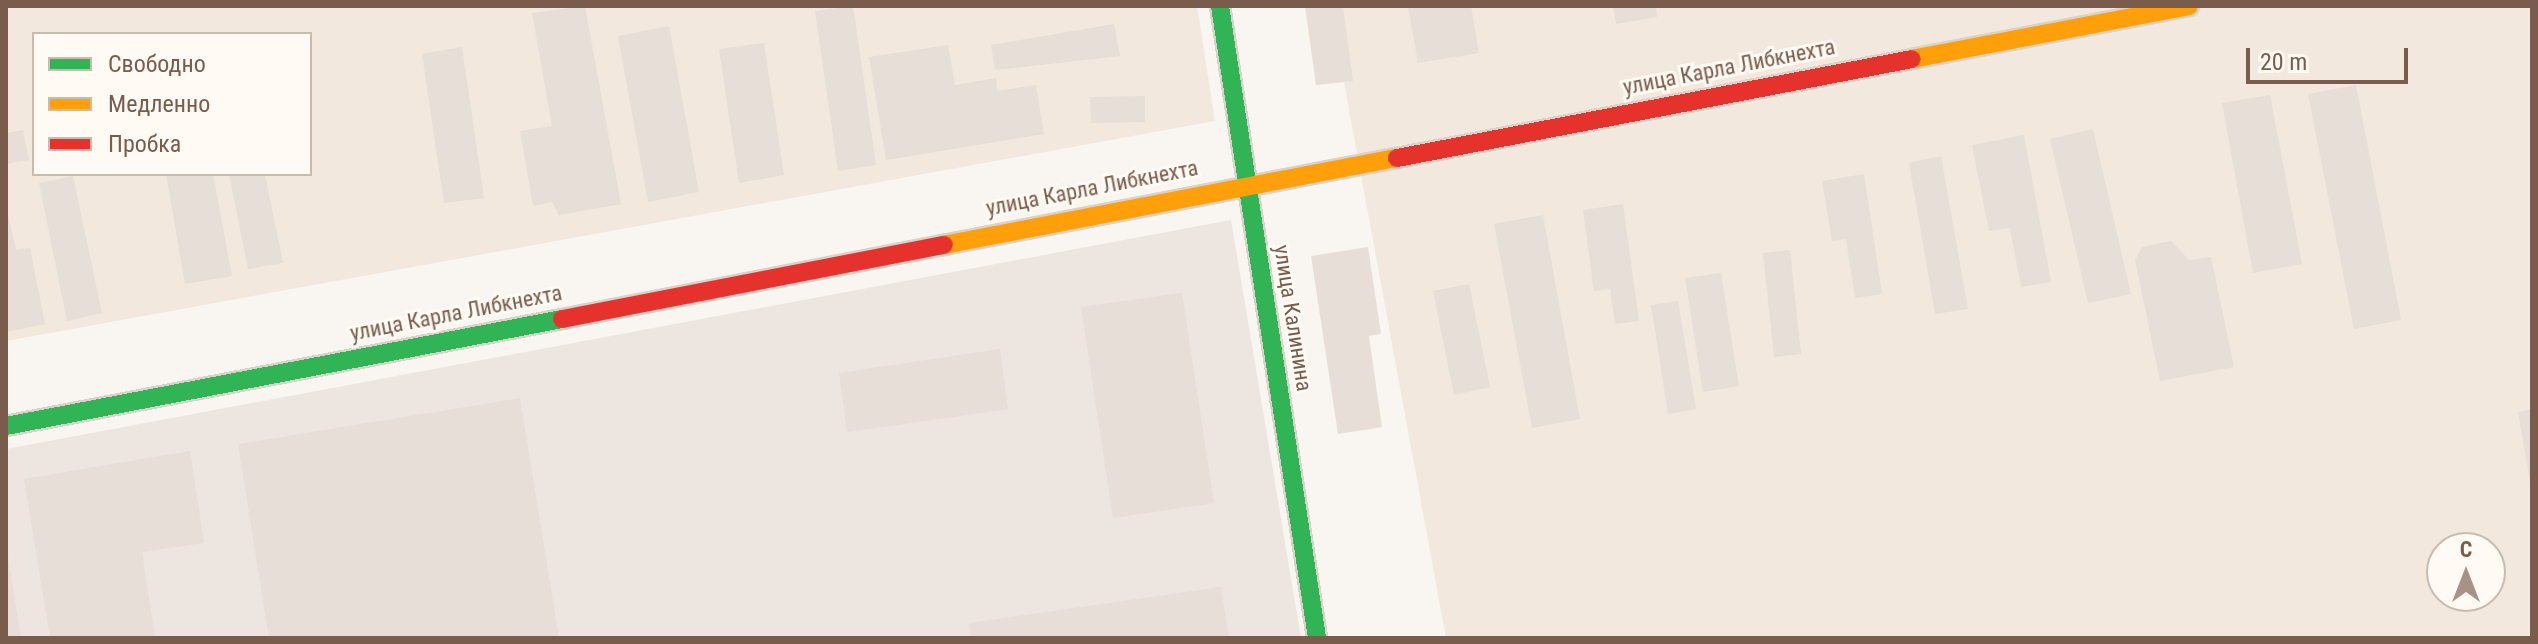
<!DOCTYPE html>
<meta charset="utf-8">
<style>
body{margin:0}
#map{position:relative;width:2538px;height:644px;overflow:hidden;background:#f9f5f0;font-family:"Roboto Condensed",sans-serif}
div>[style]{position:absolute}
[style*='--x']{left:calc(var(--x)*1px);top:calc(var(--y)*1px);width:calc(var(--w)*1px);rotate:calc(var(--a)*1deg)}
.residential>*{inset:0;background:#f2e8de}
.industrial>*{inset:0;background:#ede5e0}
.building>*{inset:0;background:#e6ded7}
.roads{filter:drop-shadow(2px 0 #d9d2cb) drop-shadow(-2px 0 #d9d2cb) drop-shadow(0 2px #d9d2cb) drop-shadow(0 -2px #d9d2cb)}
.fast>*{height:18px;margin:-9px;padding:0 9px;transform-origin:9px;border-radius:9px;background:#30b455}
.slow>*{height:18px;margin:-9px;padding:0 9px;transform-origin:9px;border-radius:9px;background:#ff9f0a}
.jam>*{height:18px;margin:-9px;padding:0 9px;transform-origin:9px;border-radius:9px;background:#e5322d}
span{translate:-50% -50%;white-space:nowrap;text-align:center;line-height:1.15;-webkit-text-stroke:6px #fffaf3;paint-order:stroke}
.street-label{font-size:22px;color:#7a5c4d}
.frame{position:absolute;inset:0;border:8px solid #7a5c4d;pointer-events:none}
.legend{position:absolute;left:32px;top:32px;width:280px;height:144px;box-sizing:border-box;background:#fffaf3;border:2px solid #cabbb1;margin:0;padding:10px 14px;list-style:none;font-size:24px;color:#7a5c4d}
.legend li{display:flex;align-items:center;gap:16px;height:40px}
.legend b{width:40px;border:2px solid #cabbb1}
.north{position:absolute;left:2426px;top:532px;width:80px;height:80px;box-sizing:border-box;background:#fffaf3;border:2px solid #cabbb1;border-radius:50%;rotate:0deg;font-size:22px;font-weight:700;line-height:32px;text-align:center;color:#7a5c4d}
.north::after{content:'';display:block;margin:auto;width:28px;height:36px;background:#a69286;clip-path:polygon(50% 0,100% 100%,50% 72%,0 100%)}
.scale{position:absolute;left:2246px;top:48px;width:162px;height:36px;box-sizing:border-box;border:4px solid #7a5c4d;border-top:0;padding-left:10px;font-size:24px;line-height:28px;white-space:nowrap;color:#7a5c4d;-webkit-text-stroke:6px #fffaf3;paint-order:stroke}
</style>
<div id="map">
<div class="residential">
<div style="clip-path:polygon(evenodd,6px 6px,1197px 6px,1215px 121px,6px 341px,6px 6px,34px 34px,310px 34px,310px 174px,34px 174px,34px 34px)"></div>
<div style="clip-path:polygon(evenodd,1330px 6px,2532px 6px,2532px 638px,1446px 638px,1330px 6px,2442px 548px,2490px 548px,2490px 596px,2442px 596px,2442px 548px)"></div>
</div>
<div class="industrial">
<div style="clip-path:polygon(1231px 220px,1301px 638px,6px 638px,6px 449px)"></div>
</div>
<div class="building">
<div style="clip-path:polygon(585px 6px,621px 204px,559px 215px,552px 202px,533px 206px,520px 131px,552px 126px,532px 13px)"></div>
<div style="clip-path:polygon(853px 6px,876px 165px,838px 171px,815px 11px)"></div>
<div style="clip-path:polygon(1305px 6px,1343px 6px,1353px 81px,1316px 85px)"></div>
<div style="clip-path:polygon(1408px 6px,1471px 6px,1479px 53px,1418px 63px)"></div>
<div style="clip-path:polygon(1613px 6px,1656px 6px,1657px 17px,1616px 24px)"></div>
<div style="clip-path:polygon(1114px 24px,1120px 56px,995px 70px,991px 45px)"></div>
<div style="clip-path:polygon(669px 26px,699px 192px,648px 202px,618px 36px)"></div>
<div style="clip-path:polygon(764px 43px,784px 175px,739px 183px,719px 49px)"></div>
<div style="clip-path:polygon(948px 45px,955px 85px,996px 78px,997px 91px,1036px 85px,1044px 134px,886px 160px,869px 57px)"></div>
<div style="clip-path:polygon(462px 47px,484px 198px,444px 203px,422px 54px)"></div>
<div style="clip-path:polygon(2356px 85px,2401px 320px,2354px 329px,2308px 94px)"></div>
<div style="clip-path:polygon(2270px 95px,2302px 264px,2253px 273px,2222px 103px)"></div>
<div style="clip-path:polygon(1145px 96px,1145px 122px,1091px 123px,1090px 97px)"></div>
<div style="clip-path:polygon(2093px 129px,2131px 294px,2088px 303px,2050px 139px)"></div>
<div style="clip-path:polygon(23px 130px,29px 160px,6px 164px,6px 133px)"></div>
<div style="clip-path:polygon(2024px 135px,2051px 282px,2021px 287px,2010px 228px,1989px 231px,1972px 145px)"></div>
<div style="clip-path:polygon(1941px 156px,1968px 309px,1935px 314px,1909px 163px)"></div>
<div style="clip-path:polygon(166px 174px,213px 174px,232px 276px,185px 284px)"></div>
<div style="clip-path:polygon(229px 174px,265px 174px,283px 263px,248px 269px)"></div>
<div style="clip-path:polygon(1864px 174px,1882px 294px,1855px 298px,1846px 239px,1832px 241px,1822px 181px)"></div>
<div style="clip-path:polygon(73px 176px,102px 313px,67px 321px,39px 183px)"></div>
<div style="clip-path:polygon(1623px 204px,1639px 321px,1615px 324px,1610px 289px,1594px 291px,1583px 210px)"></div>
<div style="clip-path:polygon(6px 206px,16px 250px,30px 248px,45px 324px,6px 332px)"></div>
<div style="clip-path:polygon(1543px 215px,1580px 419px,1532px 428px,1494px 224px)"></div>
<div style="clip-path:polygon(2171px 241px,2189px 260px,2211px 257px,2234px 367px,2160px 381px,2135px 260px,2142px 247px)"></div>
<div style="clip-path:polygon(1368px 247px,1381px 334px,1369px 336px,1382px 427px,1338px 434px,1311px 256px)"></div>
<div style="clip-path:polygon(1790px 250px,1801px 354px,1774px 357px,1763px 253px)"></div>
<div style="clip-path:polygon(1721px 273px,1739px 386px,1703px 392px,1685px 278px)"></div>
<div style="clip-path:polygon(1469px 284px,1490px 387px,1454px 395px,1433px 291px)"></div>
<div style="clip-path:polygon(1182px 293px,1214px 503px,1113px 518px,1081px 307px)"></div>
<div style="clip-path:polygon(1678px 301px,1696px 409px,1668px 414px,1651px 305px)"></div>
<div style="clip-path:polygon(1000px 349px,1008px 409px,847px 432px,839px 373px)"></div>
<div style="clip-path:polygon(520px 398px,559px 638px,269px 638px,238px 444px)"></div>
<div style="clip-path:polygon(2532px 409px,2532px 481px,2530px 481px,2518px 412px)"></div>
<div style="clip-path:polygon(190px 451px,204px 543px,142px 552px,155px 638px,50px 638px,24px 479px)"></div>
<div style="clip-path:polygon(8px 556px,21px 638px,6px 638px)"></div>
<div style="clip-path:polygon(1221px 587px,1229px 638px,971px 638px,969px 623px)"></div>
</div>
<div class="roads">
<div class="fast">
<div style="--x:1220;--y:6;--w:639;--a:81.27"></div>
<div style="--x:6;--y:426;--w:566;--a:-10.89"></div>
</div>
<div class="slow">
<div style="--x:1912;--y:59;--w:282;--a:-10.8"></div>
<div style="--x:944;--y:245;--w:461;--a:-10.9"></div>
</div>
<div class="jam">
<div style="--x:1397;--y:158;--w:524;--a:-10.88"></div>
<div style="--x:562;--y:319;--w:389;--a:-11"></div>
</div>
</div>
<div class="street-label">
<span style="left:1729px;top:67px;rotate:-11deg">улица Карла Либкнехта</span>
<span style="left:1092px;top:188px;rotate:-11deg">улица Карла Либкнехта</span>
<span style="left:456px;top:313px;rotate:-11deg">улица Карла Либкнехта</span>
<span style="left:1293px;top:318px;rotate:81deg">улица Калинина</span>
</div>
<div class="frame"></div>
<ul class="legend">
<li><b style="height:10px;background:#30b455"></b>Свободно</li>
<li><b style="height:10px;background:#ff9f0a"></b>Медленно</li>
<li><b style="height:10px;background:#e5322d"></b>Пробка</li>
</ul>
<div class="north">С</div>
<div class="scale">20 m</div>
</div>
